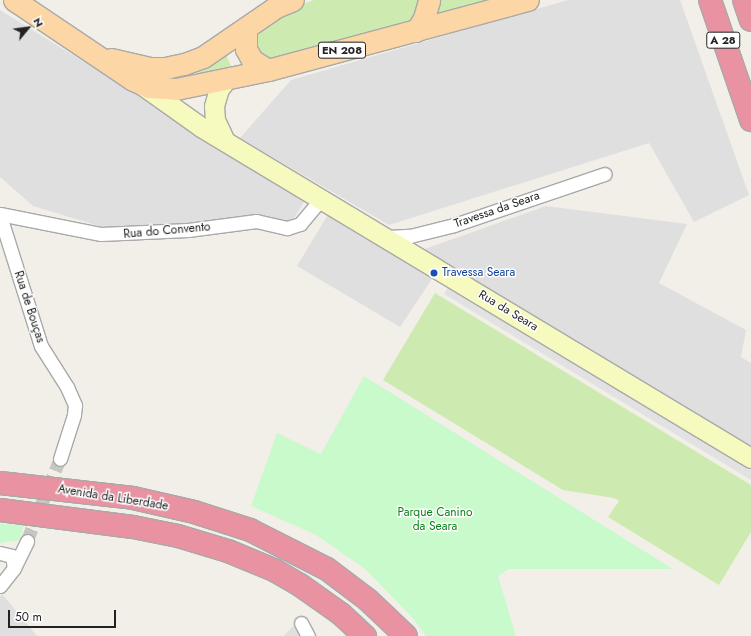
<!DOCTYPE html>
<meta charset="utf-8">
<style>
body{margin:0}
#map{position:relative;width:751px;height:636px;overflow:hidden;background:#f2efe9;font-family:Jost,sans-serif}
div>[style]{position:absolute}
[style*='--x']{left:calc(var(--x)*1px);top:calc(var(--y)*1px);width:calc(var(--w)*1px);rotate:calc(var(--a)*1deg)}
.residential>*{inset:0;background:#e0dfdf}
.grass>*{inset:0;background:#cdebb0}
.park>*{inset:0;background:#c8facc}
.parking>*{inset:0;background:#e2e2e2}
.street-tunnel>*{height:13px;margin-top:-6.5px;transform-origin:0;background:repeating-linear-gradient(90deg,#c8c6c1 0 13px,transparent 0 19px)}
.roads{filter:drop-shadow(1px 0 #a9a9a9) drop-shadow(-1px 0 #a9a9a9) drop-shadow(0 1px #a9a9a9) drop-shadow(0 -1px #a9a9a9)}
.street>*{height:13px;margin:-6.5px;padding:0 6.5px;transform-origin:6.5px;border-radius:6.5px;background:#fff}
.secondary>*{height:19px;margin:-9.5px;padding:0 9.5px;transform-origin:9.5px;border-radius:9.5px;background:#f7fabf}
.primary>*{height:21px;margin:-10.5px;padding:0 10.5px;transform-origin:10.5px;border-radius:10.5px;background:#fcd6a4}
.highway>*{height:22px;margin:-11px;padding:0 11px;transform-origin:11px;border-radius:11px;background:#e892a2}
.dots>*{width:11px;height:11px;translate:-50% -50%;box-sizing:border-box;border:2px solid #fff;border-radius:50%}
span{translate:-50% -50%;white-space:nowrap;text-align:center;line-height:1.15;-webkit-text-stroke:3px #fff;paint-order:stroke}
.shield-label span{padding:1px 3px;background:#fff;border:1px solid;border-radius:3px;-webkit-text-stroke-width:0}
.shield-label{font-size:11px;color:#222;font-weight:700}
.street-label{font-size:12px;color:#222}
.transit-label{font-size:12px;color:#164399}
.left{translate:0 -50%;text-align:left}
.park-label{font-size:12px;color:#0c8416}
.north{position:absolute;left:8px;top:8px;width:40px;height:40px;-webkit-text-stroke:3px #fff;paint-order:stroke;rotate:61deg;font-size:11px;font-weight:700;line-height:16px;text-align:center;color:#222}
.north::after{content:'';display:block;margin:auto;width:14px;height:18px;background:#222;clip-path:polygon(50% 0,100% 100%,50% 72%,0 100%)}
.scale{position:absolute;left:8px;top:610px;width:108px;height:18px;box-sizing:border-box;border:2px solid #222;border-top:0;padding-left:5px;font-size:12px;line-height:14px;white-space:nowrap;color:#222;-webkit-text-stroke:3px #fff;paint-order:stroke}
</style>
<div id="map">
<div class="residential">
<div style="clip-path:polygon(568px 0,680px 0,749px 195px,694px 222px,649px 143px,389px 225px,240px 138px,291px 80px)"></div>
<div style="clip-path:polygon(0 10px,306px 199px,291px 223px,247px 215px,228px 222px,109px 229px,33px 206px,0 177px)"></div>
<div style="clip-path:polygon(546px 206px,687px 224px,659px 283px,746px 330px,741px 357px,751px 363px,751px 452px,422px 250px)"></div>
<div style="clip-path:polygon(329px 213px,434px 276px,400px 327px,297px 266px)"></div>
<div style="clip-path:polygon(2px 594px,37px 636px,0 636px,0 597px)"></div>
<div style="clip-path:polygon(293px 626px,302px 636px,284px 636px)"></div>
</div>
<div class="grass">
<div style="clip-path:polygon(314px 0,419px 0,416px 16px,409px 21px,265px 60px,255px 47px,254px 37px,260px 27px,286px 10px)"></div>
<div style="clip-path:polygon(436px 0,503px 0,433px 16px)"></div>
<div style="clip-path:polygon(224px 50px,233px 71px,194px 80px,201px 67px)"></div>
<div style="clip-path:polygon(435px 293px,751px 485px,751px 532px,719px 585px,608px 517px,619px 501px,614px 498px,563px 490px,383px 380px)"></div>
</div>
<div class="park">
<div style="clip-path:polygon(364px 376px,673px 569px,509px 569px,498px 576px,516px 636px,426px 636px,411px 616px,364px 568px,316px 535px,251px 506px,277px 433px,321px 454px)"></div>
<div style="clip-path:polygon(0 524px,24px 525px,20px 540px,0 543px)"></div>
</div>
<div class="parking">
<div style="clip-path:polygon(450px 284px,751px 466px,751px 480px,444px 294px)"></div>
</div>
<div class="street-tunnel">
<div style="--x:27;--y:541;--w:88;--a:-68.1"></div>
</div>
<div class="roads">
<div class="street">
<div style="--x:0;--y:214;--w:103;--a:11.2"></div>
<div style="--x:101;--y:234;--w:87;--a:-2.6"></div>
<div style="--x:188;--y:230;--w:69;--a:-7.5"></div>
<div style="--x:256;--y:221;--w:32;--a:13"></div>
<div style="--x:287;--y:228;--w:14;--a:-17"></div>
<div style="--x:300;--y:224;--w:34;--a:-50"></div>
<div style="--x:0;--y:216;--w:136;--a:72.5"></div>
<div style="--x:41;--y:346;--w:49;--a:57.6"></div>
<div style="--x:67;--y:387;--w:20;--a:66"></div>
<div style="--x:75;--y:405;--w:10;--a:96"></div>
<div style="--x:74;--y:415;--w:46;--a:107.7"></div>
<div style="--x:388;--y:237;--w:22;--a:-3"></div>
<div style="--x:410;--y:236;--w:45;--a:-14"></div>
<div style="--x:454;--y:225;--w:159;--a:-18.7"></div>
<div style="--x:0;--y:553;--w:12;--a:14"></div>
<div style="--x:12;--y:556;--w:12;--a:81"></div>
<div style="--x:0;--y:586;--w:23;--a:-52"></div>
<div style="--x:14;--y:568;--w:30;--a:-64"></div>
<div style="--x:301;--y:623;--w:15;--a:62"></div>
</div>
<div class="secondary">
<div style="--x:142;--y:85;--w:72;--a:35.4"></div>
<div style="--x:201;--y:127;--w:642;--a:31.04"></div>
<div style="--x:224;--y:139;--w:21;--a:-115"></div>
<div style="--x:215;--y:120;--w:14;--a:-94"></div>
<div style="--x:214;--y:106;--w:18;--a:-74"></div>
<div style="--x:219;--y:89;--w:10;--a:-53"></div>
</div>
<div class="primary">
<div style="--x:14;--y:0;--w:143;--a:33.9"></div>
<div style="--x:133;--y:80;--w:17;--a:24"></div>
<div style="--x:149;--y:87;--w:27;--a:4"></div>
<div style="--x:176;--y:89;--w:94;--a:-11.7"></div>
<div style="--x:268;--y:70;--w:269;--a:-15.1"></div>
<div style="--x:246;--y:28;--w:21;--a:90"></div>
<div style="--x:246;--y:49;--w:13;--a:61"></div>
<div style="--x:252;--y:60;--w:19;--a:32"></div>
<div style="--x:416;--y:31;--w:15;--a:-58"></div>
<div style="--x:424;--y:18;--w:19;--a:-74"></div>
<div style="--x:111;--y:59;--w:40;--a:13"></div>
<div style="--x:150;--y:68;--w:15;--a:0"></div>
<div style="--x:165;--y:68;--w:19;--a:-12"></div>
<div style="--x:184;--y:64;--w:20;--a:-20"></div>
<div style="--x:203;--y:57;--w:88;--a:-34.4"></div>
<div style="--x:276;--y:7;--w:18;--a:-22"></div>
</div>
<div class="highway">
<div style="--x:710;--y:0;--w:127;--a:71.1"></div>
<div style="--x:744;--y:0;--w:21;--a:71"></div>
<div style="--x:0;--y:483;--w:134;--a:6.4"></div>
<div style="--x:133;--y:498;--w:63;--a:12.9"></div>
<div style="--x:194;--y:512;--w:59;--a:17.8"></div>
<div style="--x:250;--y:530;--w:86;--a:26.9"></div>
<div style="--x:327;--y:569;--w:51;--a:37.1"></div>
<div style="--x:368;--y:600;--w:52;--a:43.5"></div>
<div style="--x:0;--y:510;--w:134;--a:7.3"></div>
<div style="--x:133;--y:527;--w:46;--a:11.3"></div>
<div style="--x:178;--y:536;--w:52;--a:16.7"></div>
<div style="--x:228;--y:551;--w:50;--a:22.4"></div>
<div style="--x:274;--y:570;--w:30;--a:30"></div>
<div style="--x:300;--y:585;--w:50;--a:35.3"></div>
<div style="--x:341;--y:614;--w:33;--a:43"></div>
</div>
</div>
<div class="dots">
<div style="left:434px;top:273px;background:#1a4fb4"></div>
</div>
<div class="shield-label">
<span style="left:723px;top:40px">A 28</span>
<span style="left:342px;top:50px">EN 208</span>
</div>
<div class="street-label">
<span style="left:497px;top:210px;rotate:-19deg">Travessa da Seara</span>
<span style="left:167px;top:231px;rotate:-5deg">Rua do Convento</span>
<span style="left:29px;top:307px;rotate:72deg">Rua de Bouças</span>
<span style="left:508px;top:311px;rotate:31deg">Rua da Seara</span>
<span style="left:113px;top:498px;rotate:9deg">Avenida da Liberdade</span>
</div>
<div class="transit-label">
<span class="left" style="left:442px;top:273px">Travessa Seara</span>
</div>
<div class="park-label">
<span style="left:435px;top:520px">Parque Canino<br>da Seara</span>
</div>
<div class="north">N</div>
<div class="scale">50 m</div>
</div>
